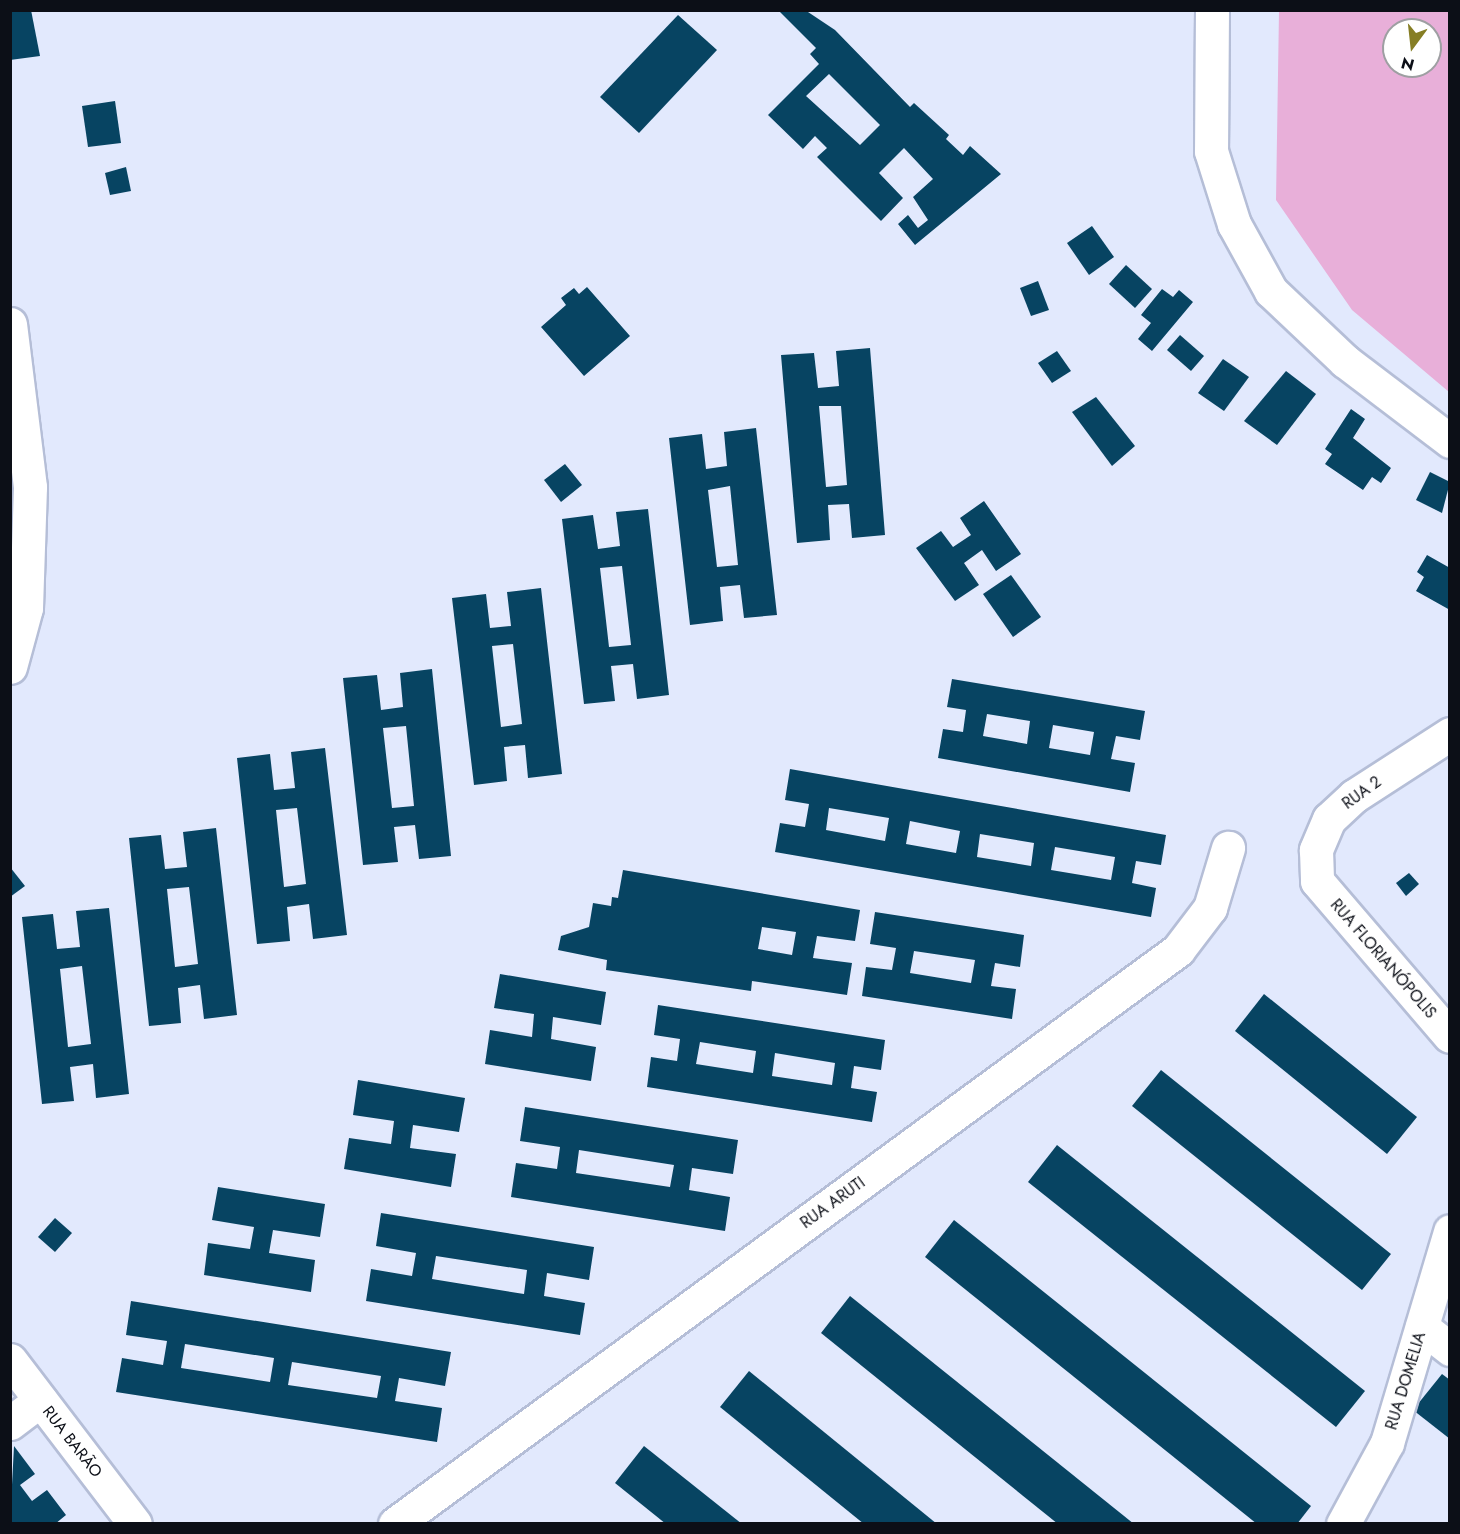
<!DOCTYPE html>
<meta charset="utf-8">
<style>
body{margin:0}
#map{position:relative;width:1460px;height:1534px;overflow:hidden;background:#e2e9fd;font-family:Jost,sans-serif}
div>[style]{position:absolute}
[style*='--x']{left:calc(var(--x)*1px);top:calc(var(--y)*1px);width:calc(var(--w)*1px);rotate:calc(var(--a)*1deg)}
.green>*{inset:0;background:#e8afd9}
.building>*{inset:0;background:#074462}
.roads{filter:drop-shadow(2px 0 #b5bed7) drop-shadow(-2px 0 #b5bed7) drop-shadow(0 2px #b5bed7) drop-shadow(0 -2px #b5bed7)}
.minor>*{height:33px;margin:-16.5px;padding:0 16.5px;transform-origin:16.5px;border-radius:16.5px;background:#fff}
span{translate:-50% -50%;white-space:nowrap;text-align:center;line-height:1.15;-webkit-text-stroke:6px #fff;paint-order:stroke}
.street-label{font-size:16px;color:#0c0f17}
.frame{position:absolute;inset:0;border:12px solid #0c0f17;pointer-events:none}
.north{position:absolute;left:1382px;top:18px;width:60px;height:60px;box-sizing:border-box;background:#fff;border:2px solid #9e9fa2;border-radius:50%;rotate:195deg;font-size:16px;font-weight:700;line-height:24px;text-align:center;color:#0c0f17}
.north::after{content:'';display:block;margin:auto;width:21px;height:27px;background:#867e25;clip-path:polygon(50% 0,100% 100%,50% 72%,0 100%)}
</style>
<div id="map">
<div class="green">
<div style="clip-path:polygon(evenodd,1279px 11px,1449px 11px,1449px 392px,1352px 310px,1276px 200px,1279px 11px,1394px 30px,1430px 30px,1430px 66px,1394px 66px,1394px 30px)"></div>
</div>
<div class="building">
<div style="clip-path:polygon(10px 10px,31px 10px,40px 56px,10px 60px)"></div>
<div style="clip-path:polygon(evenodd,778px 10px,805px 10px,835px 30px,910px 107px,914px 103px,949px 135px,946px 139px,963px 155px,970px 146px,1001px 174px,915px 245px,898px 224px,908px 215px,918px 228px,928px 220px,913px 197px,933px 179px,904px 148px,879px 173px,903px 198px,881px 221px,817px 157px,827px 148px,815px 136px,803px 149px,768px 115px,819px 64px,810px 54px,816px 48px,778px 10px,829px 74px,880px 125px,860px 145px,806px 96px,829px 74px)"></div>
<div style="clip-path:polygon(678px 15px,717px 50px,639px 133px,600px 97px)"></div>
<div style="clip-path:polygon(115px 101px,121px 143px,88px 147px,82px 106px)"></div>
<div style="clip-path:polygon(126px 167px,131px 191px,110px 195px,105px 173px)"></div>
<div style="clip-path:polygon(1092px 226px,1114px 257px,1089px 275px,1067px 243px)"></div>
<div style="clip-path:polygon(1126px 265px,1152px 289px,1135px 308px,1109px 284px)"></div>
<div style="clip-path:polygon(1038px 281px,1049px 310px,1031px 316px,1020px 288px)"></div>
<div style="clip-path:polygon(587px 287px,630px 336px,584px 376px,541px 327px,566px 305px,561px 298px,574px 288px,579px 294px)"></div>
<div style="clip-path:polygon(1162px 289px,1173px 297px,1179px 290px,1193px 302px,1152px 351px,1138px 339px,1151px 323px,1141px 315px)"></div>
<div style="clip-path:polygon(1180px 335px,1204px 356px,1191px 371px,1167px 350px)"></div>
<div style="clip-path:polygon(evenodd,870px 348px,885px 535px,852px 538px,849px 504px,828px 505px,830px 540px,797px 543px,781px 355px,814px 353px,818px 388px,839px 386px,836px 351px,870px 348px,819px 406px,841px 406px,847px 485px,826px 487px,819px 406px)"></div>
<div style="clip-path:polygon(1057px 351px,1071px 371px,1052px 383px,1038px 363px)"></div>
<div style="clip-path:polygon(1223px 359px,1249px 377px,1224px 411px,1198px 393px)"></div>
<div style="clip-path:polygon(1286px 371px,1316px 394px,1277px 445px,1244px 421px)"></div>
<div style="clip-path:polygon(1096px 397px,1135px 446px,1112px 466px,1072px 412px)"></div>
<div style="clip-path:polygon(1351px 409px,1365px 419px,1353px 438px,1391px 468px,1381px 483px,1372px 477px,1363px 490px,1325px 464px,1332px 454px,1325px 449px)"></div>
<div style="clip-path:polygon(evenodd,756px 428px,777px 615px,744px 618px,740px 585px,720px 587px,723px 621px,690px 625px,669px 438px,702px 434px,706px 469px,727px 466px,724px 432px,756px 428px,730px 486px,738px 565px,717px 567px,708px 490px,730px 486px)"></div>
<div style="clip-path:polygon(565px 464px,582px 485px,561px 502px,544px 480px)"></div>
<div style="clip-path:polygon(1430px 472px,1450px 482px,1442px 513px,1416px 500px)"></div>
<div style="clip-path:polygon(984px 501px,1021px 554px,996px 571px,982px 550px,964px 563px,979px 585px,955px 601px,916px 548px,941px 531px,953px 547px,971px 535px,960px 518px)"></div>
<div style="clip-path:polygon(evenodd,648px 509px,669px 695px,637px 699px,633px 664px,611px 666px,615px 701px,584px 704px,562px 519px,593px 515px,598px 549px,620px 546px,616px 512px,648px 509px,622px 566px,631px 645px,609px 647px,600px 568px,622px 566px)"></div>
<div style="clip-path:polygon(1427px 555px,1450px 568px,1450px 610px,1416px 591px,1424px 577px,1417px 572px)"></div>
<div style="clip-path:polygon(1011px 575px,1041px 617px,1013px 637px,983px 594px)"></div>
<div style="clip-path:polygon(evenodd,541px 588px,562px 774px,528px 778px,525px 745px,504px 747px,507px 781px,474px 785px,452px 598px,486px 594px,490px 628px,511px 626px,507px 592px,541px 588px,513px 644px,522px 724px,501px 727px,492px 646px,513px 644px)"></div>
<div style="clip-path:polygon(evenodd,432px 669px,451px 856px,419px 859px,415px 825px,394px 827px,398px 862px,363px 865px,343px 678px,377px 675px,381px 710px,403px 707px,400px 673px,432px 669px,406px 726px,414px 806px,392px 808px,383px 728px,406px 726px)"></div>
<div style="clip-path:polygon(evenodd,952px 679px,1145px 711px,1140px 740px,1116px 736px,1111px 759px,1135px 763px,1130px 792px,938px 758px,943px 729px,963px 732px,966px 710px,947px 707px,952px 679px,987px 714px,1030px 721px,1027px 744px,983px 736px,987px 714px,952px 679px,1053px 725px,1094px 732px,1090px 755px,1049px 748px,1053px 725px)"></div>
<div style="clip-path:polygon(evenodd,325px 748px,347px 935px,313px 939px,309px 904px,287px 907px,290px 941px,257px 944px,237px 758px,270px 754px,274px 790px,295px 788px,291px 752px,325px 748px,297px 808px,306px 884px,284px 887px,276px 810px,297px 808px)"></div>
<div style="clip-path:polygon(evenodd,790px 769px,1166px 835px,1161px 865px,1136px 861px,1132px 883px,1156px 888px,1151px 917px,775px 852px,780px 823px,805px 827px,809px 804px,785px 800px,790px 769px,829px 808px,889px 818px,885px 841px,826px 830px,829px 808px,790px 769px,910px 821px,960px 831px,956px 853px,906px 844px,910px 821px,790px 769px,980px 834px,1034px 843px,1031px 866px,977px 857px,980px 834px,790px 769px,1055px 847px,1115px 857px,1111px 880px,1051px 870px,1055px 847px)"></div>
<div style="clip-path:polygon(evenodd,216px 828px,237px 1015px,204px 1019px,200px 985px,178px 988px,181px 1023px,149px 1026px,129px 838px,161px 835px,165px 869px,187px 867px,183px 832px,216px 828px,189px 887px,198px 964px,175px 967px,167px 889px,189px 887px)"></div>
<div style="clip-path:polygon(10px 867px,25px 886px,10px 897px)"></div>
<div style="clip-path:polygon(evenodd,623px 870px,860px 910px,855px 941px,817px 936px,813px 958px,852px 963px,847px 995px,752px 981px,751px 991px,606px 970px,607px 960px,558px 950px,561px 936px,589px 927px,593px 903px,611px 906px,612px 897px,618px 898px,623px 870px,762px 927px,796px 932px,792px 955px,758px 949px,762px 927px)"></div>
<div style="clip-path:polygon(1409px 873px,1419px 884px,1406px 896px,1396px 883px)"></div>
<div style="clip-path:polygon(evenodd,109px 908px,129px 1094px,96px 1098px,93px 1064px,70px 1067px,74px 1101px,42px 1104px,22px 917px,53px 914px,57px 949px,80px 947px,76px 911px,109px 908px,82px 966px,91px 1044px,68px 1047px,60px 969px,82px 966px)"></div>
<div style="clip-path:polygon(evenodd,875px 912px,1024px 935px,1020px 967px,995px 963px,991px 986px,1016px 989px,1012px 1019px,862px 996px,866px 967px,892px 970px,896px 948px,870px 944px,875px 912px,914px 951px,975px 960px,971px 983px,910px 973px,914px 951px)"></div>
<div style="clip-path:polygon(500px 974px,606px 992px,601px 1025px,553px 1017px,551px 1039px,596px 1047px,591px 1081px,485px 1064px,490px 1030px,532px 1037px,534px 1014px,494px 1008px)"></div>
<div style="clip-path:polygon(1264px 994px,1417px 1117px,1387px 1154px,1235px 1031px)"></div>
<div style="clip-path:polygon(evenodd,658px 1005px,885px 1040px,881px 1070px,854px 1066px,851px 1088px,877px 1092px,872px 1122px,647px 1087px,651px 1057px,677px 1061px,680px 1039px,654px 1035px,658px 1005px,700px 1042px,756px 1051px,753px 1073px,696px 1064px,700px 1042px,658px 1005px,775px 1053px,835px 1063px,832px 1085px,772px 1076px,775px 1053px)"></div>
<div style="clip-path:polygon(1161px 1070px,1391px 1254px,1362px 1290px,1132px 1106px)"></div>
<div style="clip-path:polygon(358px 1080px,465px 1098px,459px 1132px,413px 1125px,410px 1148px,456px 1154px,451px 1187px,344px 1169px,349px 1138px,391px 1144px,394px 1121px,353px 1115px)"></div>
<div style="clip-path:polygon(evenodd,525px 1107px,738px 1140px,733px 1174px,692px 1168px,689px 1190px,730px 1197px,725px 1231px,511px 1197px,516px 1163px,557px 1169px,560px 1147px,520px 1141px,525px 1107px,579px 1150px,674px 1165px,670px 1187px,576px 1173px,579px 1150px)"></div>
<div style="clip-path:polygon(1057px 1145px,1365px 1391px,1336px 1427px,1028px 1182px)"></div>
<div style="clip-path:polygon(218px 1187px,325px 1204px,320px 1237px,273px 1230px,269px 1253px,315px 1260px,311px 1292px,204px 1275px,208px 1243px,250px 1249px,254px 1227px,212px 1220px)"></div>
<div style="clip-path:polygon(evenodd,381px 1213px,594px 1247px,589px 1280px,547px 1273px,544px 1296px,585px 1303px,580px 1335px,366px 1301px,371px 1269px,412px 1276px,416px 1253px,376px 1246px,381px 1213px,436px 1256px,527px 1270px,524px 1294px,432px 1279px,436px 1256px)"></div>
<div style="clip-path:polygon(55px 1218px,72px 1233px,55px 1252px,38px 1237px)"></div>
<div style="clip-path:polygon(954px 1220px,1311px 1506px,1297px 1524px,1257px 1524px,925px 1257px)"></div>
<div style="clip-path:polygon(850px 1296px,1134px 1524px,1058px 1524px,821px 1333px)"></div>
<div style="clip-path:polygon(evenodd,131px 1301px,451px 1352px,445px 1386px,399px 1378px,395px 1401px,442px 1408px,437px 1442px,116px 1392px,122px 1358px,163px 1365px,167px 1341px,126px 1335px,131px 1301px,185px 1344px,274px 1358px,270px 1382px,181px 1368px,185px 1344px,131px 1301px,292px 1362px,381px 1376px,377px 1398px,288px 1385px,292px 1362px)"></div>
<div style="clip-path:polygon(749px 1371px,937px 1524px,864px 1524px,720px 1407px)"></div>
<div style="clip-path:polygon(1442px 1374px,1450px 1380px,1450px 1439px,1413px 1410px)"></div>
<div style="clip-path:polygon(14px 1446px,35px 1474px,20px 1485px,32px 1501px,47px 1490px,66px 1515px,55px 1524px,10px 1523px)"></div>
<div style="clip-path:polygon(644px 1446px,742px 1524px,666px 1524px,615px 1483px)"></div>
</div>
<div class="roads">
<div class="minor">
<div style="--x:1212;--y:10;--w:141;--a:90.4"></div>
<div style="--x:1211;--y:151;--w:77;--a:72.5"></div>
<div style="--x:1234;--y:224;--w:77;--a:61.1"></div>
<div style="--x:1271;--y:291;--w:102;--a:43.4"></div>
<div style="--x:1345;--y:361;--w:132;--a:37.3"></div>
<div style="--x:10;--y:324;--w:164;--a:83"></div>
<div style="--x:30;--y:487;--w:121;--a:91.9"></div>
<div style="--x:26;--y:608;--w:61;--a:105.2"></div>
<div style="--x:1450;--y:734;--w:114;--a:147.1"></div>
<div style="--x:1354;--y:796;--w:34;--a:137"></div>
<div style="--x:1329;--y:819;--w:34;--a:113"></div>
<div style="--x:1316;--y:850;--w:31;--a:88"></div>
<div style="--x:1317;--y:881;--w:204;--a:49.4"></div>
<div style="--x:1422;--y:1327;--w:36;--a:38"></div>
<div style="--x:10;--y:1360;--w:206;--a:52.7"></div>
<div style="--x:10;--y:1423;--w:38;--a:-37"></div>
<div style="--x:395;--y:1524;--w:971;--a:-36.24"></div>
<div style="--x:1178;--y:950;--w:53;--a:-52.7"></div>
<div style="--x:1210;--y:908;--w:63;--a:-73.3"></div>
<div style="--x:1343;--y:1524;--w:92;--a:-61.5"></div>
<div style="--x:1387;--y:1443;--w:221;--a:-73.4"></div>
</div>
</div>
<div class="street-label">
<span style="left:1362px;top:793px;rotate:-36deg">RUA 2</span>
<span style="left:1383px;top:959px;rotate:49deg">RUA FLORIANÓPOLIS</span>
<span style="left:833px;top:1203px;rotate:-36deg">RUA ARUTI</span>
<span style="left:1406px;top:1381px;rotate:-73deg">RUA DOMELIA</span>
<span style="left:72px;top:1442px;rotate:52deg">RUA BARÃO</span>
</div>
<div class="frame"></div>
<div class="north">N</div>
</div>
